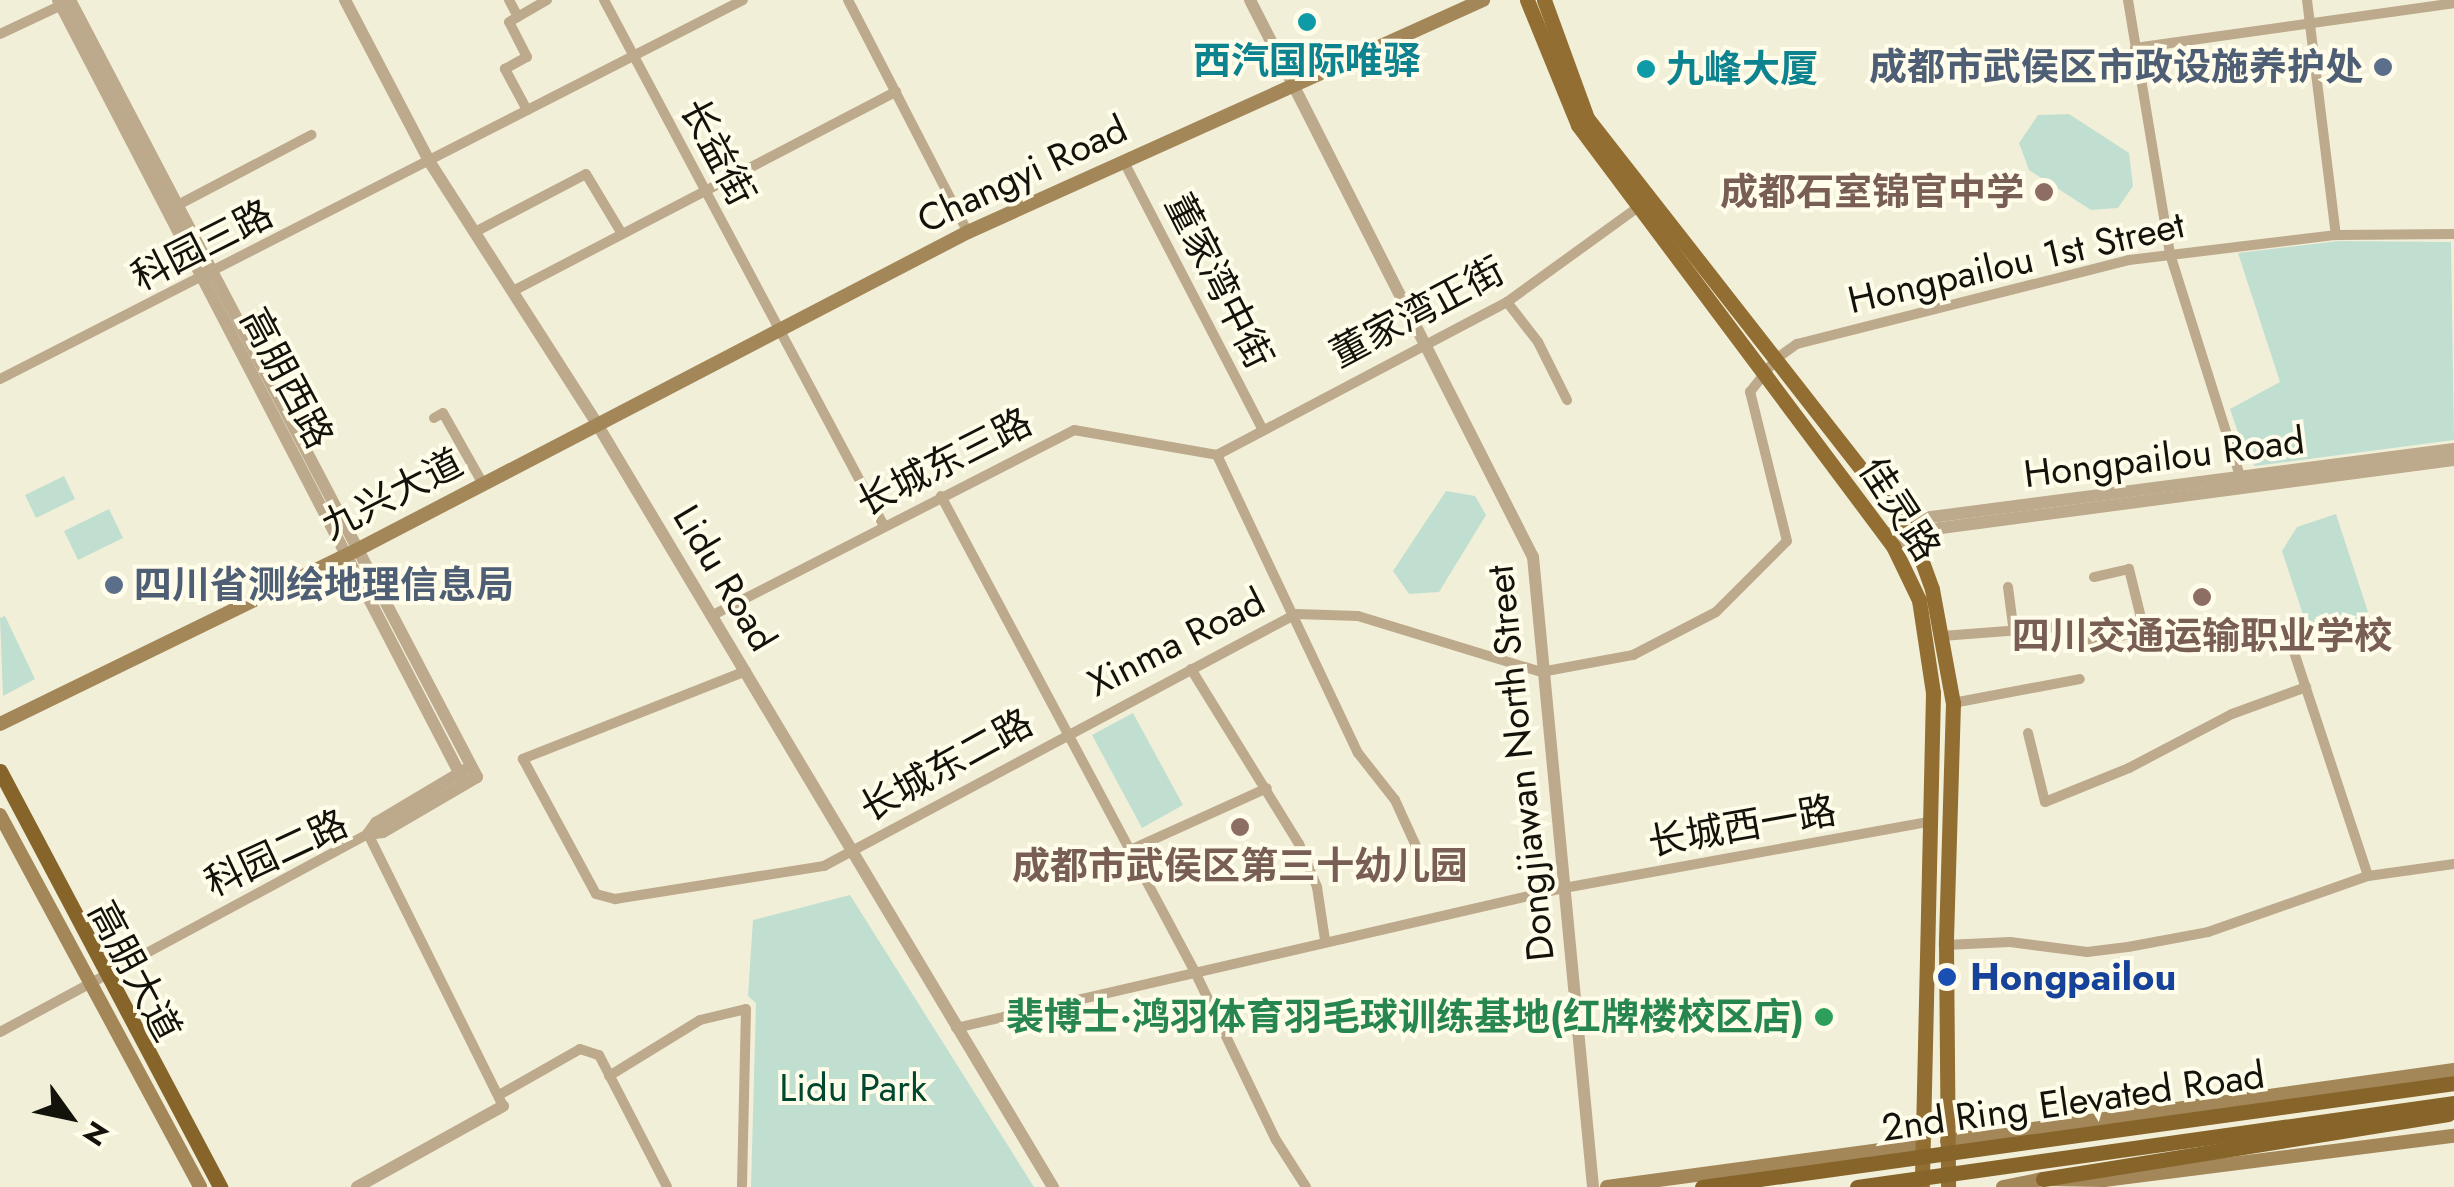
<!DOCTYPE html>
<meta charset="utf-8">
<style>
body{margin:0}
#map{position:relative;width:2454px;height:1187px;overflow:hidden;background:#f2efd9;font-family:Jost,"Noto Sans SC",sans-serif}
div>[style]{position:absolute}
[style*='--x']{left:calc(var(--x)*1px);top:calc(var(--y)*1px);width:calc(var(--w)*1px);rotate:calc(var(--a)*1deg)}
.green>*{inset:0;background:#c0dfd0}
.minor>*{height:10px;margin:-5px;padding:0 5px;transform-origin:5px;border-radius:5px;background:#bda98b}
.tertiary>*{height:12px;margin:-6px;padding:0 6px;transform-origin:6px;border-radius:6px;background:#bda98b}
.secondary>*{height:14px;margin:-7px;padding:0 7px;transform-origin:7px;border-radius:7px;background:#a48759}
.primary>*{height:15px;margin:-7.5px;padding:0 7.5px;transform-origin:7.5px;border-radius:7.5px;background:#926e32}
.trunk>*{height:15px;margin:-7.5px;padding:0 7.5px;transform-origin:7.5px;border-radius:7.5px;background:#87642a}
.dots>*{width:28px;height:28px;translate:-50% -50%;box-sizing:border-box;border:5px solid #fffcea;border-radius:50%}
span{translate:-50% -50%;white-space:nowrap;text-align:center;line-height:1.15;-webkit-text-stroke:8px #fffcea;paint-order:stroke}
.culture-label{font-size:38px;color:#0d838f;font-weight:700}
.left{translate:0 -50%;text-align:left}
.service-label{font-size:38px;color:#4e5e75;font-weight:700}
.right{translate:-100% -50%;text-align:right}
.street-label{font-size:38px;color:#13120b}
.education-label{font-size:38px;color:#785e54;font-weight:700}
.transit-label{font-size:38px;color:#164399;font-weight:700}
.leisure-label{font-size:38px;color:#27864d;font-weight:700}
.park-label{font-size:38px;color:#004730}
.north{position:absolute;left:20px;top:1067px;width:100px;height:100px;-webkit-text-stroke:8px #fffcea;paint-order:stroke;rotate:123deg;font-size:28px;font-weight:700;line-height:40px;text-align:center;color:#13120b}
.north::after{content:'';display:block;margin:auto;width:35px;height:45px;background:#13120b;clip-path:polygon(50% 0,100% 100%,50% 72%,0 100%)}
</style>
<div id="map">
<div class="green">
<div style="clip-path:polygon(2069px 114px,2129px 153px,2133px 186px,2118px 208px,2091px 210px,2029px 170px,2019px 143px,2038px 115px)"></div>
<div style="clip-path:polygon(2339px 241px,2451px 242px,2454px 440px,2255px 466px,2247px 458px,2230px 409px,2280px 382px,2238px 253px)"></div>
<div style="clip-path:polygon(64px 476px,75px 499px,36px 518px,25px 495px)"></div>
<div style="clip-path:polygon(1446px 491px,1475px 496px,1486px 515px,1439px 592px,1409px 594px,1393px 571px)"></div>
<div style="clip-path:polygon(109px 509px,123px 538px,78px 560px,64px 531px)"></div>
<div style="clip-path:polygon(2336px 514px,2370px 618px,2326px 633px,2306px 624px,2282px 551px,2297px 527px)"></div>
<div style="clip-path:polygon(5px 616px,35px 679px,3px 696px,0 618px)"></div>
<div style="clip-path:polygon(1133px 713px,1183px 805px,1142px 828px,1092px 735px)"></div>
<div style="clip-path:polygon(850px 895px,1034px 1187px,751px 1187px,756px 1003px,748px 996px,753px 920px)"></div>
</div>
<div class="minor">
<div style="--x:509;--y:0;--w:19;--a:62"></div>
<div style="--x:604;--y:0;--w:596;--a:61.97"></div>
<div style="--x:848;--y:0;--w:261;--a:62.7"></div>
<div style="--x:2128;--y:0;--w:257;--a:80.6"></div>
<div style="--x:2170;--y:254;--w:239;--a:72.5"></div>
<div style="--x:2307;--y:0;--w:237;--a:83"></div>
<div style="--x:0;--y:34;--w:73;--a:-25.2"></div>
<div style="--x:2135;--y:48;--w:322;--a:-8"></div>
<div style="--x:527;--y:110;--w:47;--a:-118.2"></div>
<div style="--x:505;--y:69;--w:25;--a:-29"></div>
<div style="--x:527;--y:57;--w:39;--a:-117"></div>
<div style="--x:509;--y:22;--w:44;--a:-30.1"></div>
<div style="--x:1124;--y:162;--w:300;--a:62.6"></div>
<div style="--x:176;--y:206;--w:153;--a:-27.7"></div>
<div style="--x:475;--y:232;--w:125;--a:-27.6"></div>
<div style="--x:586;--y:174;--w:70;--a:59"></div>
<div style="--x:513;--y:291;--w:432;--a:-27.5"></div>
<div style="--x:1507;--y:302;--w:51;--a:52.2"></div>
<div style="--x:1538;--y:342;--w:65;--a:63.4"></div>
<div style="--x:0;--y:379;--w:834;--a:-27.03"></div>
<div style="--x:434;--y:418;--w:10;--a:-29"></div>
<div style="--x:443;--y:413;--w:81;--a:60.6"></div>
<div style="--x:1217;--y:455;--w:328;--a:-27.8"></div>
<div style="--x:1507;--y:302;--w:160;--a:-35.9"></div>
<div style="--x:1217;--y:455;--w:330;--a:64.7"></div>
<div style="--x:1358;--y:753;--w:60;--a:51.8"></div>
<div style="--x:1395;--y:800;--w:51;--a:65.5"></div>
<div style="--x:941;--y:496;--w:542;--a:61.92"></div>
<div style="--x:1196;--y:974;--w:184;--a:64.3"></div>
<div style="--x:1276;--y:1140;--w:56;--a:57.4"></div>
<div style="--x:2008;--y:587;--w:46;--a:82.6"></div>
<div style="--x:713;--y:615;--w:406;--a:-27.1"></div>
<div style="--x:1074;--y:430;--w:145;--a:9.9"></div>
<div style="--x:1942;--y:636;--w:142;--a:-4.4"></div>
<div style="--x:2084;--y:625;--w:20;--a:70"></div>
<div style="--x:2091;--y:644;--w:55;--a:-14.8"></div>
<div style="--x:2144;--y:630;--w:63;--a:-103.8"></div>
<div style="--x:2129;--y:569;--w:36;--a:167"></div>
<div style="--x:2293;--y:649;--w:239;--a:71.7"></div>
<div style="--x:1191;--y:669;--w:206;--a:58.3"></div>
<div style="--x:1299;--y:844;--w:47;--a:67.3"></div>
<div style="--x:1317;--y:887;--w:54;--a:81.4"></div>
<div style="--x:746;--y:671;--w:240;--a:158.5"></div>
<div style="--x:523;--y:759;--w:153;--a:61.6"></div>
<div style="--x:596;--y:894;--w:20;--a:15"></div>
<div style="--x:615;--y:899;--w:212;--a:-9"></div>
<div style="--x:824;--y:866;--w:535;--a:-28.1"></div>
<div style="--x:1296;--y:614;--w:62;--a:1.8"></div>
<div style="--x:1358;--y:616;--w:191;--a:17"></div>
<div style="--x:1541;--y:672;--w:94;--a:-10.5"></div>
<div style="--x:1633;--y:655;--w:93;--a:-27.4"></div>
<div style="--x:1716;--y:612;--w:100;--a:-45"></div>
<div style="--x:1787;--y:541;--w:154;--a:-103.9"></div>
<div style="--x:1750;--y:392;--w:42;--a:-51.8"></div>
<div style="--x:1776;--y:359;--w:26;--a:-36"></div>
<div style="--x:1797;--y:344;--w:342;--a:-14.2"></div>
<div style="--x:2129;--y:260;--w:209;--a:-6.9"></div>
<div style="--x:2336;--y:235;--w:118;--a:-0.5"></div>
<div style="--x:1953;--y:703;--w:129;--a:-10.7"></div>
<div style="--x:2028;--y:733;--w:71;--a:76.2"></div>
<div style="--x:2045;--y:802;--w:91;--a:-22"></div>
<div style="--x:2129;--y:768;--w:116;--a:-27.7"></div>
<div style="--x:2232;--y:714;--w:79;--a:-20"></div>
<div style="--x:1130;--y:850;--w:150;--a:-24.3"></div>
<div style="--x:1946;--y:945;--w:64;--a:-2.7"></div>
<div style="--x:2010;--y:942;--w:78;--a:7.4"></div>
<div style="--x:2087;--y:952;--w:41;--a:-7"></div>
<div style="--x:2128;--y:947;--w:81;--a:-10.6"></div>
<div style="--x:2208;--y:932;--w:170;--a:-19.3"></div>
<div style="--x:2368;--y:876;--w:87;--a:-7.9"></div>
<div style="--x:956;--y:1028;--w:624;--a:-12.97"></div>
<div style="--x:1564;--y:888;--w:373;--a:-10.3"></div>
<div style="--x:0;--y:1032;--w:418;--a:-28.3"></div>
<div style="--x:368;--y:834;--w:304;--a:63.6"></div>
<div style="--x:609;--y:1076;--w:107;--a:-31.6"></div>
<div style="--x:700;--y:1020;--w:47;--a:-13.4"></div>
<div style="--x:746;--y:1009;--w:178;--a:91.3"></div>
<div style="--x:499;--y:1095;--w:93;--a:-29.6"></div>
<div style="--x:580;--y:1049;--w:20;--a:18"></div>
<div style="--x:599;--y:1055;--w:148;--a:62.7"></div>
</div>
<div class="tertiary">
<div style="--x:58;--y:0;--w:883;--a:62.56"></div>
<div style="--x:70;--y:0;--w:877;--a:62.35"></div>
<div style="--x:477;--y:777;--w:109;--a:149.7"></div>
<div style="--x:383;--y:832;--w:15;--a:172"></div>
<div style="--x:345;--y:0;--w:182;--a:62.4"></div>
<div style="--x:429;--y:161;--w:312;--a:57.4"></div>
<div style="--x:597;--y:424;--w:889;--a:59.14"></div>
<div style="--x:1250;--y:0;--w:625;--a:63.07"></div>
<div style="--x:1533;--y:557;--w:633;--a:84.56"></div>
<div style="--x:1885;--y:535;--w:49;--a:-21.4"></div>
<div style="--x:1931;--y:517;--w:527;--a:-7.41"></div>
<div style="--x:1893;--y:546;--w:22;--a:-32"></div>
<div style="--x:1912;--y:534;--w:30;--a:-12"></div>
<div style="--x:1941;--y:528;--w:517;--a:-7.55"></div>
<div style="--x:368;--y:834;--w:14;--a:-54"></div>
<div style="--x:376;--y:823;--w:104;--a:-30.8"></div>
<div style="--x:357;--y:1187;--w:167;--a:-29"></div>
</div>
<div class="secondary">
<div style="--x:0;--y:724;--w:390;--a:-26"></div>
<div style="--x:351;--y:553;--w:696;--a:-27.49"></div>
<div style="--x:968;--y:232;--w:565;--a:-24.25"></div>
<div style="--x:0;--y:815;--w:422;--a:61.7"></div>
<div style="--x:1947;--y:1141;--w:512;--a:-7.97"></div>
<div style="--x:1607;--y:1187;--w:315;--a:-7.7"></div>
<div style="--x:2003;--y:1187;--w:41;--a:-11.3"></div>
<div style="--x:2043;--y:1179;--w:61;--a:0.9"></div>
<div style="--x:2104;--y:1180;--w:353;--a:-7.2"></div>
</div>
<div class="primary">
<div style="--x:1527;--y:0;--w:135;--a:67.8"></div>
<div style="--x:1578;--y:125;--w:526;--a:53.2"></div>
<div style="--x:1893;--y:546;--w:60;--a:64.3"></div>
<div style="--x:1919;--y:600;--w:94;--a:81.4"></div>
<div style="--x:1933;--y:693;--w:494;--a:91.3"></div>
<div style="--x:1544;--y:0;--w:126;--a:70"></div>
<div style="--x:1587;--y:118;--w:528;--a:52"></div>
<div style="--x:1912;--y:534;--w:59;--a:70"></div>
<div style="--x:1932;--y:589;--w:116;--a:79.6"></div>
<div style="--x:1953;--y:703;--w:242;--a:91.7"></div>
<div style="--x:1946;--y:945;--w:242;--a:89.5"></div>
</div>
<div class="trunk">
<div style="--x:0;--y:771;--w:471;--a:62.1"></div>
<div style="--x:2043;--y:1179;--w:410;--a:-9.1"></div>
<div style="--x:1702;--y:1187;--w:759;--a:-7.87"></div>
<div style="--x:1857;--y:1187;--w:603;--a:-8.01"></div>
</div>
<div class="dots">
<div style="left:1307px;top:22px;background:#0f9aa8"></div>
<div style="left:2383px;top:67px;background:#5c6f8a"></div>
<div style="left:1646px;top:69px;background:#0f9aa8"></div>
<div style="left:2044px;top:192px;background:#8d6e63"></div>
<div style="left:114px;top:585px;background:#5c6f8a"></div>
<div style="left:2202px;top:597px;background:#8d6e63"></div>
<div style="left:1240px;top:827px;background:#8d6e63"></div>
<div style="left:1947px;top:977px;background:#1a4fb4"></div>
<div style="left:1824px;top:1017px;background:#2e9e5b"></div>
</div>
<div class="culture-label">
<span style="left:1307px;top:61px">西汽国际唯驿</span>
<span class="left" style="left:1666px;top:69px">九峰大厦</span>
</div>
<div class="service-label">
<span class="right" style="left:2363px;top:67px">成都市武侯区市政设施养护处</span>
<span class="left" style="left:134px;top:585px">四川省测绘地理信息局</span>
</div>
<div class="street-label">
<span style="left:718px;top:152px;rotate:62deg">长益街</span>
<span style="left:1022px;top:174px;rotate:-25deg">Changyi Road</span>
<span style="left:202px;top:245px;rotate:-27deg">科园三路</span>
<span style="left:2016px;top:262px;rotate:-13deg">Hongpailou 1st Street</span>
<span style="left:1219px;top:281px;rotate:63deg">董家湾中街</span>
<span style="left:1417px;top:312px;rotate:-28deg">董家湾正街</span>
<span style="left:287px;top:378px;rotate:62deg">高朋西路</span>
<span style="left:2164px;top:457px;rotate:-7deg">Hongpailou Road</span>
<span style="left:944px;top:462px;rotate:-27deg">长城东三路</span>
<span style="left:392px;top:494px;rotate:-27deg">九兴大道</span>
<span style="left:1900px;top:509px;rotate:57deg">佳灵路</span>
<span style="left:725px;top:578px;rotate:59deg">Lidu Road</span>
<span style="left:1176px;top:642px;rotate:-27deg">Xinma Road</span>
<span style="left:1520px;top:763px;rotate:-96deg">Dongjiawan North Street</span>
<span style="left:946px;top:765px;rotate:-29deg">长城东二路</span>
<span style="left:1742px;top:826px;rotate:-10deg">长城西一路</span>
<span style="left:276px;top:853px;rotate:-25deg">科园二路</span>
<span style="left:135px;top:971px;rotate:62deg">高朋大道</span>
<span style="left:2073px;top:1101px;rotate:-8deg">2nd Ring Elevated Road</span>
</div>
<div class="education-label">
<span class="right" style="left:2024px;top:192px">成都石室锦官中学</span>
<span style="left:2202px;top:636px">四川交通运输职业学校</span>
<span style="left:1240px;top:866px">成都市武侯区第三十幼儿园</span>
</div>
<div class="transit-label">
<span class="left" style="left:1970px;top:977px">Hongpailou</span>
</div>
<div class="leisure-label">
<span class="right" style="left:1804px;top:1017px">裴博士·鸿羽体育羽毛球训练基地(红牌楼校区店)</span>
</div>
<div class="park-label">
<span style="left:853px;top:1088px">Lidu Park</span>
</div>
<div class="north">N</div>
</div>
